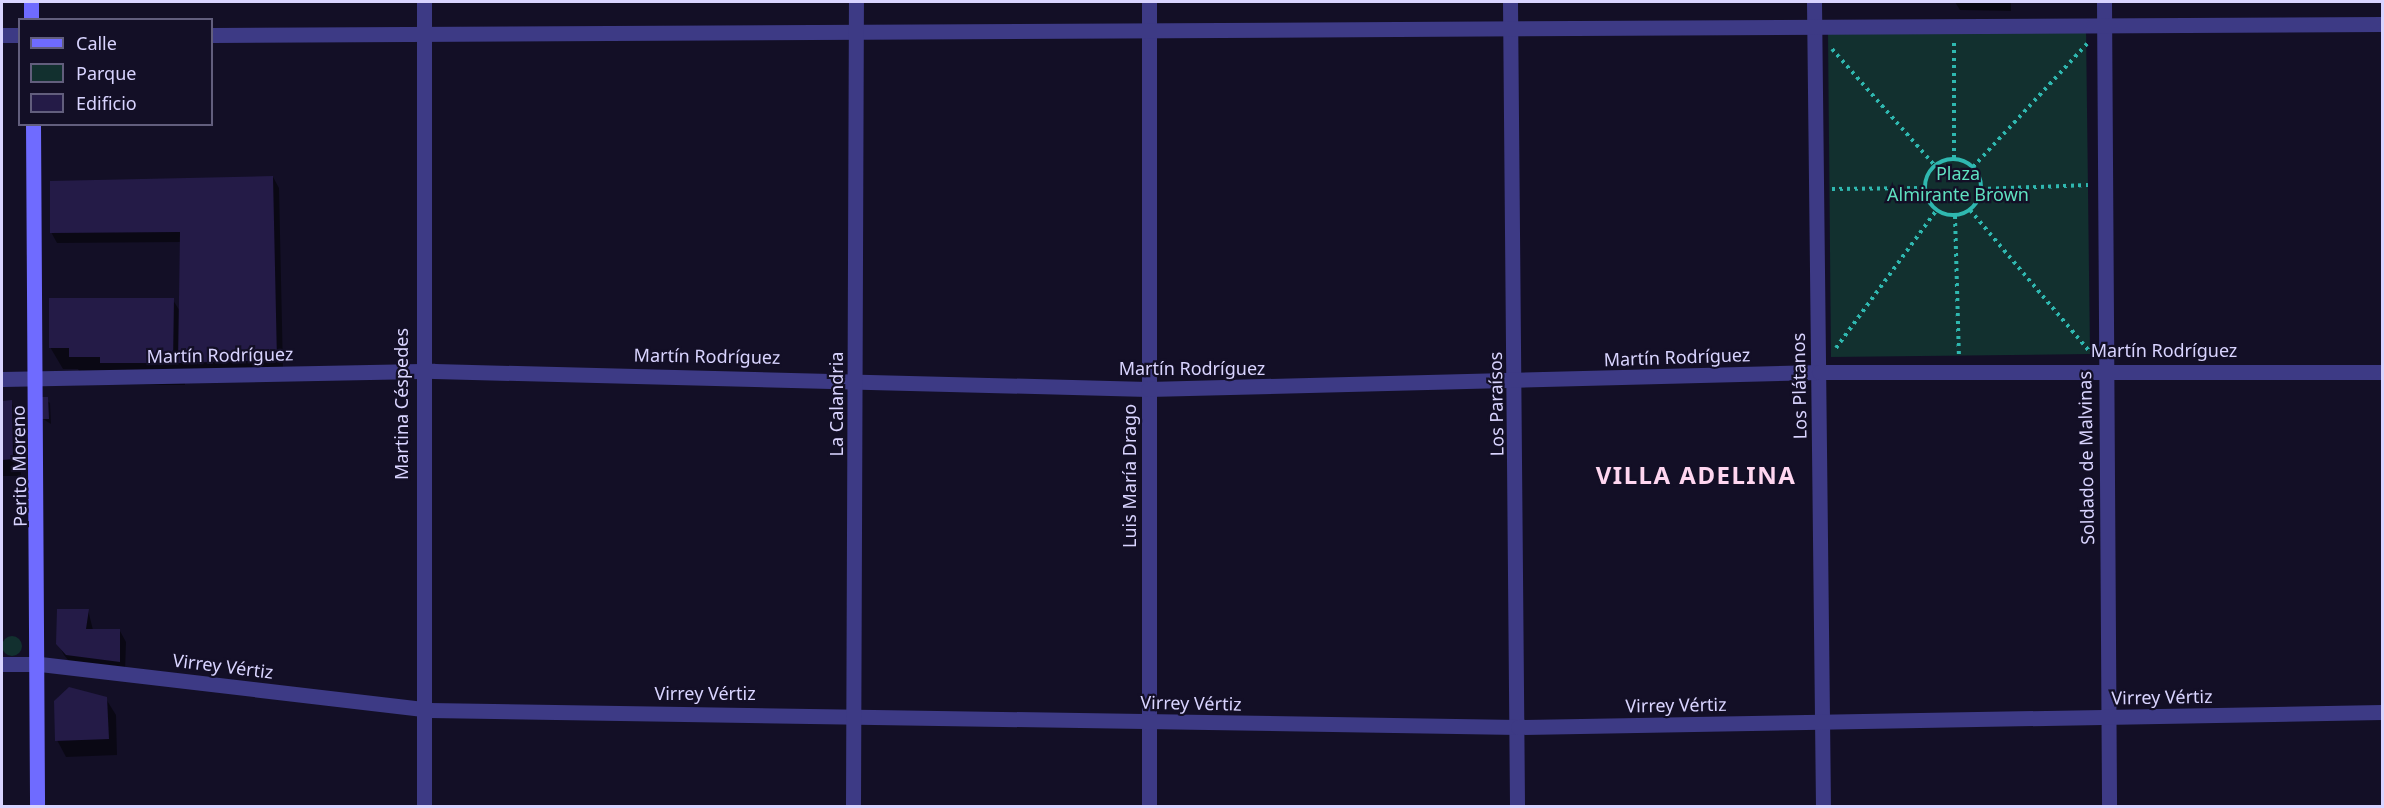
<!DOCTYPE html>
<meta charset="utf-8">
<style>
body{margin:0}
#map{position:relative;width:2384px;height:808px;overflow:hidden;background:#130f26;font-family:"Noto Sans",sans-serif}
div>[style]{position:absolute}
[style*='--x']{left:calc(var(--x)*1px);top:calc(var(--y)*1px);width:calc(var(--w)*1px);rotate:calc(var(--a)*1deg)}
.green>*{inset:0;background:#12302f}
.round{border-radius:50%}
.shadow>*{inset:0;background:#0007}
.building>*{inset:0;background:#241b47}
.path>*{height:4px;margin-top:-2px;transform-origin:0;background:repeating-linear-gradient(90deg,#2fb8b0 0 3px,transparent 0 7.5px)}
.path>.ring{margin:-2px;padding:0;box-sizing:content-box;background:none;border:4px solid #2fb8b0;border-radius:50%}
.street>*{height:15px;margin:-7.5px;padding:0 7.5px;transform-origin:7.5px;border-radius:7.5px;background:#3d3a85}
.secondary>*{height:15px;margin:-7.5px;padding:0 7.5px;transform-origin:7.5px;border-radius:7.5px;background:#6f6bff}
span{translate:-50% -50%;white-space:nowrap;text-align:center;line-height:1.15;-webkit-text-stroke:4.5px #130f26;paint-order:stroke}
.park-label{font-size:18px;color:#5fe0c0}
.street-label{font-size:18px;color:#d9d4ff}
.district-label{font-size:24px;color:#ffd6f0;font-weight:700;letter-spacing:1.5px}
.frame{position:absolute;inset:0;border:3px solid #d9d4ff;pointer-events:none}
.legend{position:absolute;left:18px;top:18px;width:195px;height:108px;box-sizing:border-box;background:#130f26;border:2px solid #625e7d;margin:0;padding:8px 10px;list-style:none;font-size:18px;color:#d9d4ff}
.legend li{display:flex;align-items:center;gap:12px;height:30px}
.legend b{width:30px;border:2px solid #625e7d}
</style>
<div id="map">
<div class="green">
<div style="clip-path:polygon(2086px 28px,2090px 354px,1831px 357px,1828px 32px)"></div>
<div class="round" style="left:2px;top:636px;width:20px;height:20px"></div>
</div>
<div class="shadow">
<div style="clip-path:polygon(1955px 2px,2011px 2px,2011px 11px,1960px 10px)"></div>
<div style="clip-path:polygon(273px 177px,279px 188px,283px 370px,185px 373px,185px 385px,114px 385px,110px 378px,83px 378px,78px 369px,63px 369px,50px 347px,173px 300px,181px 313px,182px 242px,57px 243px,51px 232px)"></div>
<div style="clip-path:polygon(43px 398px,50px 403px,51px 424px,43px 419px)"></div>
<div style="clip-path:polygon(2px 402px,11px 402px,20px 418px,21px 476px,2px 476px)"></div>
<div style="clip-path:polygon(88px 610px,93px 630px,120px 631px,126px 642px,125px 672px,73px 666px,64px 655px,58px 644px)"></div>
<div style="clip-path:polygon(106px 699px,116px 715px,117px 755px,66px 757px,57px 740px)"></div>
</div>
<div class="building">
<div style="clip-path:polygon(273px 176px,277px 360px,178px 363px,180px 232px,50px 233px,50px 181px)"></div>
<div style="clip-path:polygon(49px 298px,174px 298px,173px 363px,100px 363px,100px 357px,69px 357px,69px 348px,49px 348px)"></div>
<div style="clip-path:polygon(41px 397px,48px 397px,49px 419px,41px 419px)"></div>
<div style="clip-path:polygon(12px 400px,13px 459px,2px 460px,2px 401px)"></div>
<div style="clip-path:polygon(57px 609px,89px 609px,86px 629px,120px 629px,120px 662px,66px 655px,56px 644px)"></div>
<div style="clip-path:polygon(69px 687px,107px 697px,109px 739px,55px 741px,54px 701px)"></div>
</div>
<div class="path">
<div style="--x:1954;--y:43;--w:116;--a:90"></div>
<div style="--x:1832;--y:49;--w:156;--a:48.6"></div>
<div class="ring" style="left:1925px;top:159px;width:52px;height:52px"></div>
<div style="--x:1973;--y:167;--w:168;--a:-47.2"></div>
<div style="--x:1832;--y:189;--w:92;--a:-0.6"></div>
<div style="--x:1981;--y:189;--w:107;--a:-2.1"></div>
<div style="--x:1970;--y:210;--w:186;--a:49.8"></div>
<div style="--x:1955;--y:216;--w:140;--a:88.4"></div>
<div style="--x:1836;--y:348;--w:170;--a:-53.9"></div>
</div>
<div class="street">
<div style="--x:1149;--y:2;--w:804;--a:90"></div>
<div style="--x:1510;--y:2;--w:804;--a:89.5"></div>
<div style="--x:1814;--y:2;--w:804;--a:89.36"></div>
<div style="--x:2104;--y:2;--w:804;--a:89.64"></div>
<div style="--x:2;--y:35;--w:18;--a:0"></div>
<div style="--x:212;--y:35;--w:2170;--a:-0.29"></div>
<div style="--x:2;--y:379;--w:432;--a:-1.1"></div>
<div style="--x:434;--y:371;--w:714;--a:1.44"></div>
<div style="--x:1148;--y:389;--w:671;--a:-1.45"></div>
<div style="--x:1819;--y:372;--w:563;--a:0"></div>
<div style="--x:2;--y:664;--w:38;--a:0"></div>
<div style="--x:40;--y:664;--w:392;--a:6.7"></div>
<div style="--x:429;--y:710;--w:1089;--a:0.89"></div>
<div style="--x:1518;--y:727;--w:864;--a:-0.99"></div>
<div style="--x:424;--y:806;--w:804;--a:-90"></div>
<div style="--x:853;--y:806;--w:804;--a:-89.79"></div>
</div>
<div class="secondary">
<div style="--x:31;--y:2;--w:18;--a:90"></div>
<div style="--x:33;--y:124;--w:682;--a:89.66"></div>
</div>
<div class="park-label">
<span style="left:1958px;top:184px">Plaza<br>Almirante Brown</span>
</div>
<div class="street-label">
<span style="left:2164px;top:350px">Martín Rodríguez</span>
<span style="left:220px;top:355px;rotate:-1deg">Martín Rodríguez</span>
<span style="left:707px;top:356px;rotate:1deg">Martín Rodríguez</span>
<span style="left:1677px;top:357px;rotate:-2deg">Martín Rodríguez</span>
<span style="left:1192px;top:368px">Martín Rodríguez</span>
<span style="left:1799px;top:386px;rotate:-91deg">Los Plátanos</span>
<span style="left:401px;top:404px;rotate:-90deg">Martina Céspedes</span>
<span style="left:836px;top:404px;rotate:-90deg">La Calandria</span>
<span style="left:1496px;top:404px;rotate:-91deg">Los Paraísos</span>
<span style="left:2086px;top:458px;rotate:-91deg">Soldado de Malvinas</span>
<span style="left:19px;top:466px;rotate:-91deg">Perito Moreno</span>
<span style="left:1129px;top:476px;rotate:-90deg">Luis María Drago</span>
<span style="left:223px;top:666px;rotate:7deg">Virrey Vértiz</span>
<span style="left:705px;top:693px">Virrey Vértiz</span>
<span style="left:2162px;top:697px;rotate:-1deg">Virrey Vértiz</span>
<span style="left:1191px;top:703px;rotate:1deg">Virrey Vértiz</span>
<span style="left:1676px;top:705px;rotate:-1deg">Virrey Vértiz</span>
</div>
<div class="district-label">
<span style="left:1696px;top:475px">VILLA ADELINA</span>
</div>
<div class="frame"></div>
<ul class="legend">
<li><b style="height:8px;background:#6f6bff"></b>Calle</li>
<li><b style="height:16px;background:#12302f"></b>Parque</li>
<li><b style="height:16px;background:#241b47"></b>Edificio</li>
</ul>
</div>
